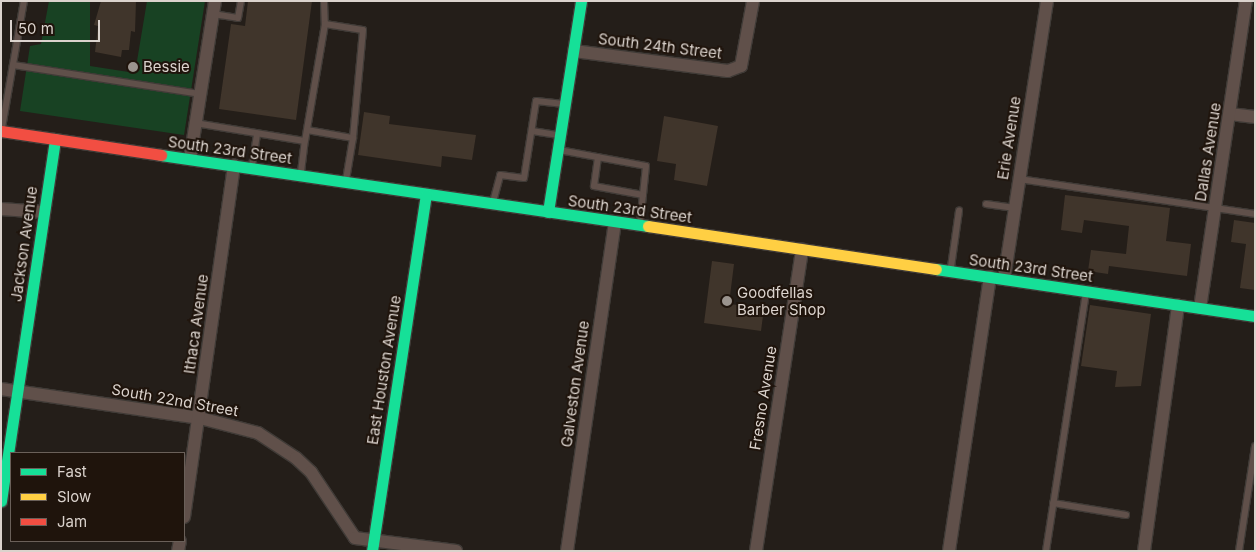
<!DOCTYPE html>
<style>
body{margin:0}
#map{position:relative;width:1256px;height:552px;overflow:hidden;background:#241e19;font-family:Inter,sans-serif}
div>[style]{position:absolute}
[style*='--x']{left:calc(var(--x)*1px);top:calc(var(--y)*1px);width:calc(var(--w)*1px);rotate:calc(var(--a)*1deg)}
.green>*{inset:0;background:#184223}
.building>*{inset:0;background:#40352b}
.roads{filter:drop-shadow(1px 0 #403b37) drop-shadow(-1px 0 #403b37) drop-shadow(0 1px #403b37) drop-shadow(0 -1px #403b37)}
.lane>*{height:6px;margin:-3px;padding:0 3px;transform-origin:3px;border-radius:3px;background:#60504a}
.street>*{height:12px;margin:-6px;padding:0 6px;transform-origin:6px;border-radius:6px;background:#60504a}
.fast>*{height:11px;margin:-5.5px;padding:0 5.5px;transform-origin:5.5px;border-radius:5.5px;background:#16e098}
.slow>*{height:11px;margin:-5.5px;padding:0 5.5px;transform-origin:5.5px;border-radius:5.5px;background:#ffcf43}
.jam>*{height:11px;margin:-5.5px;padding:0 5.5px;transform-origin:5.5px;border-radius:5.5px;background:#f24e42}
.dots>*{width:14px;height:14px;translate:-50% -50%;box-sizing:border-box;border:2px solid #1f140c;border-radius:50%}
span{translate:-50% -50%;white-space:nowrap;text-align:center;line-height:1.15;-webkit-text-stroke:4px #1f140c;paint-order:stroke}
.street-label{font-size:15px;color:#dbd3cd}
.poi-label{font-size:15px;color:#dbd3cd}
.left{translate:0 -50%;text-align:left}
.frame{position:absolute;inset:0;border:2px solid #dbd3cd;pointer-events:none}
.legend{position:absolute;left:10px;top:452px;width:175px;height:90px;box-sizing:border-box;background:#1f140c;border:1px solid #6a6059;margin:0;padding:6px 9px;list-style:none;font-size:15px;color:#dbd3cd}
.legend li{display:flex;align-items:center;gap:10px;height:25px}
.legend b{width:25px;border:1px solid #6a6059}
.scale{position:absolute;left:10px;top:20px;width:90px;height:22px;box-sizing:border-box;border:2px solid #dbd3cd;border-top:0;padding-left:6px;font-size:15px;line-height:18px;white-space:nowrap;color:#dbd3cd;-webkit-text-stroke:4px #1f140c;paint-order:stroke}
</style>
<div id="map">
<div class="green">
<div style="clip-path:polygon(49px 1px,90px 1px,90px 66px,135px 73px,147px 1px,205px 1px,184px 135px,20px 111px,30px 46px,41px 44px)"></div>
</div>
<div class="building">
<div style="clip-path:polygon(101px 1px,136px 1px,135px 32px,131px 31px,129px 50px,122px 50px,121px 57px,95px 52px,98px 26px,94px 25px)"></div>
<div style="clip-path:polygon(248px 1px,312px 1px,296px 120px,219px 109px,231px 24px,245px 26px)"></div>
<div style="clip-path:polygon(364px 112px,390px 116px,389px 124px,476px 135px,472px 160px,442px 156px,441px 167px,358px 155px)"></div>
<div style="clip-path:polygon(664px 116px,718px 126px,707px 186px,674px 180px,676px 164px,657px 161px)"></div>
<div style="clip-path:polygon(1065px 195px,1170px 208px,1166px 241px,1191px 244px,1187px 276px,1109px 266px,1108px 274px,1088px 271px,1091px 250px,1126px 254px,1129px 226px,1084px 220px,1082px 233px,1061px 230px)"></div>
<div style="clip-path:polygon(1234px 220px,1255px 223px,1255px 290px,1240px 288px,1246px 244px,1231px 242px)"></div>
<div style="clip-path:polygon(712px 261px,734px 264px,729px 304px,764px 308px,761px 331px,704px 323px)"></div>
<div style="clip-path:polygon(1090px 305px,1151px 314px,1141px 386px,1115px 387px,1117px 371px,1081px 366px)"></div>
</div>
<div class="roads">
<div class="lane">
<div style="--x:324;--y:1;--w:23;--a:88"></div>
<div style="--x:213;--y:14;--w:25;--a:9"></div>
<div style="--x:238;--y:18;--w:17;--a:-80"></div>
<div style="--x:13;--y:65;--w:189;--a:8.8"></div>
<div style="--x:195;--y:123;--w:111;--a:9.3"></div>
<div style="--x:305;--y:141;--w:119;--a:-80.3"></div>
<div style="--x:325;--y:24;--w:38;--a:9"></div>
<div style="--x:363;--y:30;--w:108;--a:95.3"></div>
<div style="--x:2;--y:128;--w:129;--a:-80.2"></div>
<div style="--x:307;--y:130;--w:47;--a:9.9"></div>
<div style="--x:353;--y:138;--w:43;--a:99.5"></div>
<div style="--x:532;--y:131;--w:25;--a:9"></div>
<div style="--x:559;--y:150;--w:88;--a:10.4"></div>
<div style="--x:646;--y:166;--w:29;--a:96"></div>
<div style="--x:643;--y:195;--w:50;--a:-169.6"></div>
<div style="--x:594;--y:186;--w:29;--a:-82"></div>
<div style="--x:252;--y:166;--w:33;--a:-81"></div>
<div style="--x:301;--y:172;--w:31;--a:-83"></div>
<div style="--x:1019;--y:179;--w:239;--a:8.4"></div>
<div style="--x:493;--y:202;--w:28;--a:-75"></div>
<div style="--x:500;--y:175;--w:24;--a:7"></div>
<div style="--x:524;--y:178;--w:78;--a:-81.1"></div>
<div style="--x:536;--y:101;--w:28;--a:6"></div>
<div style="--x:986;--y:204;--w:29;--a:8"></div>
<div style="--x:640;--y:223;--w:28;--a:-84"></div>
<div style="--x:951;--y:267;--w:57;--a:-81.9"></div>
<div style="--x:1053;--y:503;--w:74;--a:9.3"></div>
<div style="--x:1046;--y:551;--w:261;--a:-81.2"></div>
<div style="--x:1239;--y:551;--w:106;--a:-81.3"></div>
</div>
<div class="street">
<div style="--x:574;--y:51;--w:155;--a:7.4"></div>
<div style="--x:728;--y:71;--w:14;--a:-21"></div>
<div style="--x:741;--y:66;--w:66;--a:-79.5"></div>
<div style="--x:1230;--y:114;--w:25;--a:7"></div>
<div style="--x:190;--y:159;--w:160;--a:-81"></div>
<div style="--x:1;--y:209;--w:43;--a:4"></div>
<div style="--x:1004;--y:279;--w:281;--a:-81.2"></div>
<div style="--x:1200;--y:308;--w:310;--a:-81.5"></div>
<div style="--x:1;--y:389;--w:201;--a:8.3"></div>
<div style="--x:200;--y:418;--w:60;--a:14.5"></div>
<div style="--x:258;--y:433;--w:45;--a:33.3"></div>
<div style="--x:296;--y:458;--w:21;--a:43"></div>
<div style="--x:311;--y:472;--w:79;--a:56.3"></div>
<div style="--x:355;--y:538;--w:102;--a:7.3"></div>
<div style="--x:184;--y:517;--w:355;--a:-81.9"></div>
<div style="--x:178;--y:551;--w:10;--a:-79"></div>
<div style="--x:567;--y:551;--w:332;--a:-81.7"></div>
<div style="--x:756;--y:551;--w:305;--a:-81.3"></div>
<div style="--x:949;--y:551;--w:277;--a:-81.5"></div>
<div style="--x:1144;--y:551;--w:248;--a:-82.1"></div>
</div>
<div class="fast">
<div style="--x:161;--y:155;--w:492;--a:8.3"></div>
<div style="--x:548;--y:212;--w:214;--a:-81.1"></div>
<div style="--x:936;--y:269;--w:322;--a:8.4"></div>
<div style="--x:1;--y:501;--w:366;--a:-81.5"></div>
<div style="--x:372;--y:551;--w:361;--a:-81.4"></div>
</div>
<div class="slow">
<div style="--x:648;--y:226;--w:291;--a:8.5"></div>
</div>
<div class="jam">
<div style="--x:1;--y:131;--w:162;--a:8.5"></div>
</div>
</div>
<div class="dots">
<div style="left:133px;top:67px;background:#9b948e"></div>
<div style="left:727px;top:301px;background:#9b948e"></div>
</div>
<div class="street-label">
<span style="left:660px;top:46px;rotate:7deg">South 24th Street</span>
<span style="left:1009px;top:138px;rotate:-81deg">Erie Avenue</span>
<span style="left:230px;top:150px;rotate:8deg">South 23rd Street</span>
<span style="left:1208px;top:152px;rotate:-81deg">Dallas Avenue</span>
<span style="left:630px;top:209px;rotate:8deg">South 23rd Street</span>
<span style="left:24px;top:244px;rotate:-82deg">Jackson Avenue</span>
<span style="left:1031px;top:268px;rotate:8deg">South 23rd Street</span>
<span style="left:196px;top:324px;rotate:-82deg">Ithaca Avenue</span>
<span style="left:384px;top:370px;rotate:-81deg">East Houston Avenue</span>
<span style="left:575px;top:384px;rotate:-82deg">Galveston Avenue</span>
<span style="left:763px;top:398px;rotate:-81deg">Fresno Avenue</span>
<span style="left:175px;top:400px;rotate:10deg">South 22nd Street</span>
</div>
<div class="poi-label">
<span class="left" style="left:143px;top:67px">Bessie</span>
<span class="left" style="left:737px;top:301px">Goodfellas<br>Barber Shop</span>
</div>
<div class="frame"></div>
<ul class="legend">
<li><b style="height:6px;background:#16e098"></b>Fast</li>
<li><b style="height:6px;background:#ffcf43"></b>Slow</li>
<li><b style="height:6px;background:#f24e42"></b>Jam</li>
</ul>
<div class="scale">50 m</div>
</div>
